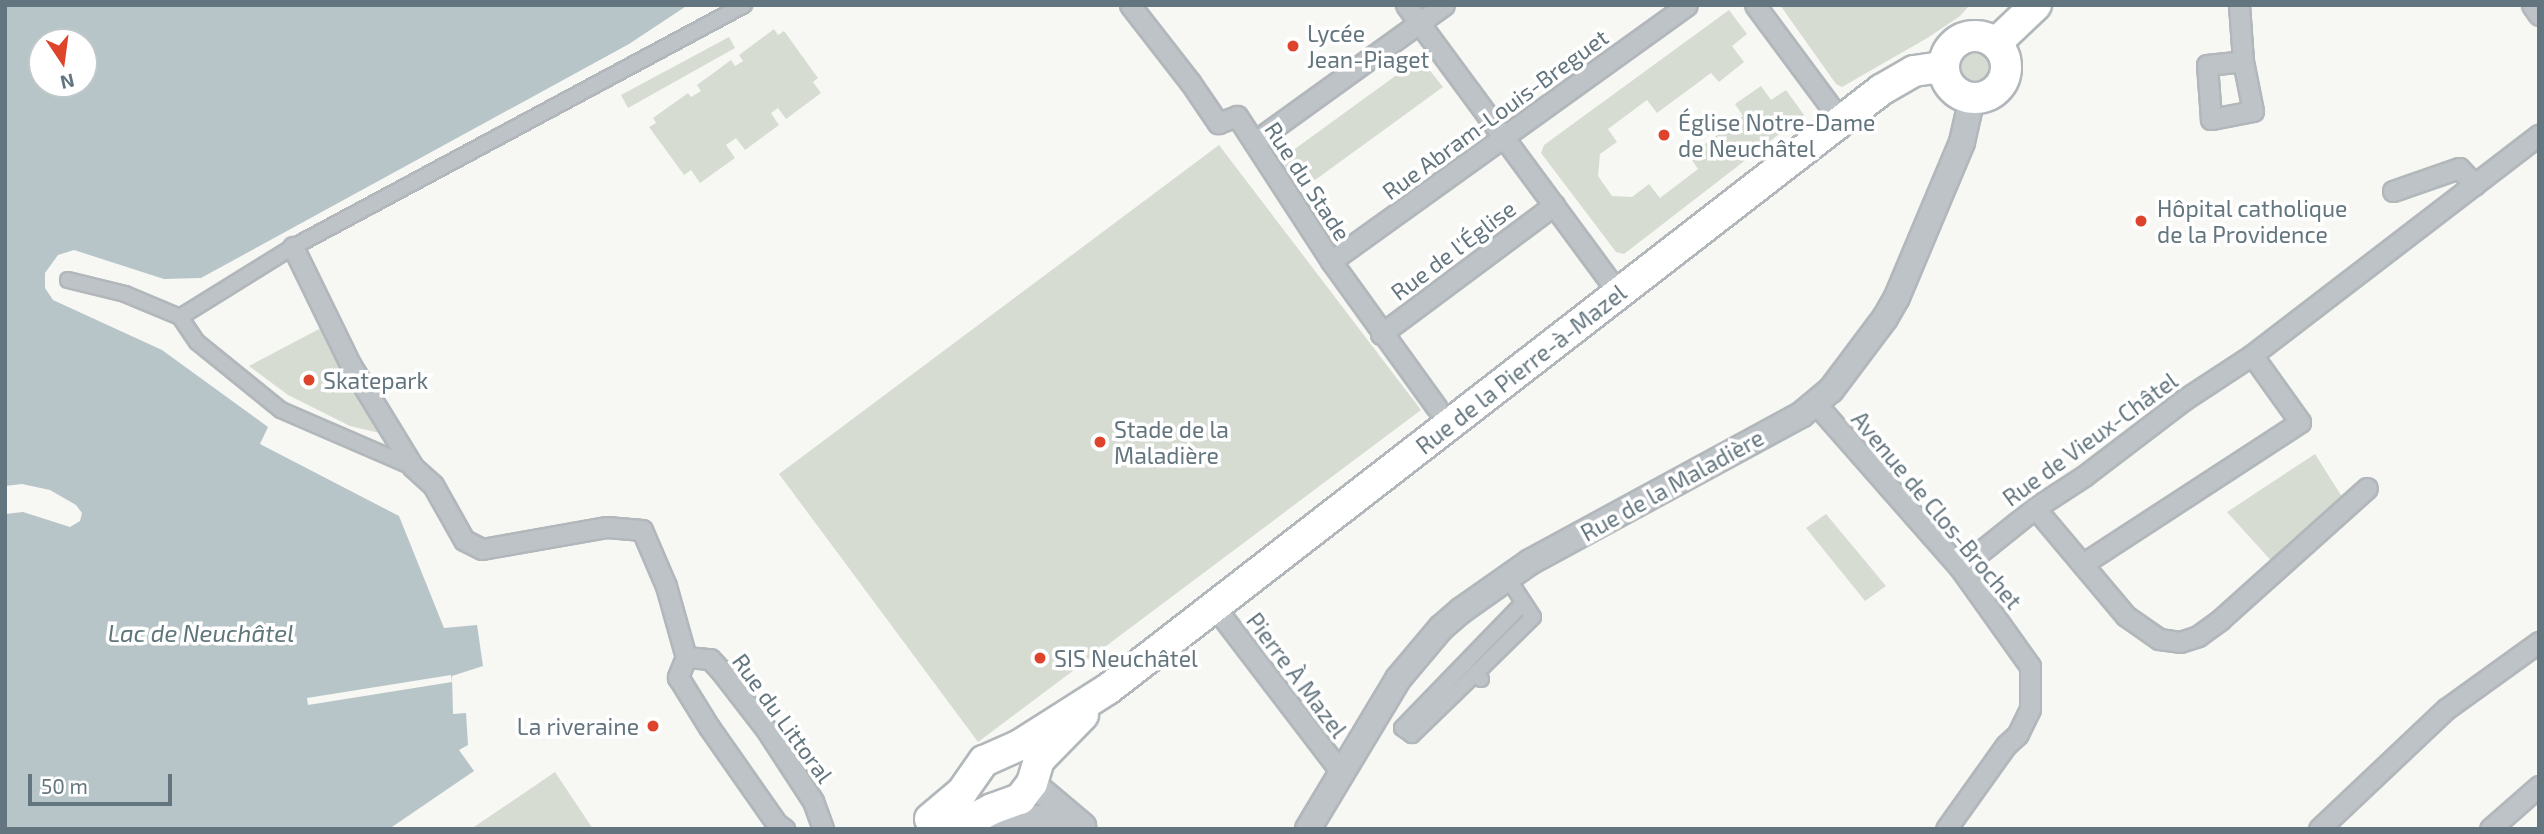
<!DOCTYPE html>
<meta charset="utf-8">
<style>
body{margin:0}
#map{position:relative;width:2544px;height:834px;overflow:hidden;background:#f7f7f4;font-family:"Exo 2",sans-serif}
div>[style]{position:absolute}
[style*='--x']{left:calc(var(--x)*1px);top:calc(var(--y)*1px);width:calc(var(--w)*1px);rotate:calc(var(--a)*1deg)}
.green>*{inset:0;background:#d7dcd3}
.round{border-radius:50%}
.water>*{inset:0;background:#b7c5c8}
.pier>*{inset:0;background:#f7f7f4}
.roads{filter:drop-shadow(2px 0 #b1b7ba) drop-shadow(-2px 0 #b1b7ba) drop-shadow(0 2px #b1b7ba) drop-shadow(0 -2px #b1b7ba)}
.pedestrian>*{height:14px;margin:-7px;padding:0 7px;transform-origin:7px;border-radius:7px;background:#bdc3c6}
.minor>*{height:19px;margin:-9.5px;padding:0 9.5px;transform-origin:9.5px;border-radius:9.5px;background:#bdc3c6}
.tertiary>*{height:24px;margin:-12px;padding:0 12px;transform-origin:12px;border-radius:12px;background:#bdc3c6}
.primary>*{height:30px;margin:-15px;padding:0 15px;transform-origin:15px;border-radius:15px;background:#fff}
.primary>.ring{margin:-15px;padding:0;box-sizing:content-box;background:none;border:30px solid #fff;border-radius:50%}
.dots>*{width:19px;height:19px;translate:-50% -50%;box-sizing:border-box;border:4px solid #fff;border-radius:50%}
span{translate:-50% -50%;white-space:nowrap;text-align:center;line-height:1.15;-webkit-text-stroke:7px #fff;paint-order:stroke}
.poi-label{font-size:23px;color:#63757e}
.left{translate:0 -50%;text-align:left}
.right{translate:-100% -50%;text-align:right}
.street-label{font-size:23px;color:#63757e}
.water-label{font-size:24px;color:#5e7579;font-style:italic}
.frame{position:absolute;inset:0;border:7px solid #63757e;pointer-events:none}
.north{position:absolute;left:28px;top:28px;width:70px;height:70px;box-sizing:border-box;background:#fff;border:2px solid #c1c8cb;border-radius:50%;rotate:167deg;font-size:19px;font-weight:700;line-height:28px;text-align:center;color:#63757e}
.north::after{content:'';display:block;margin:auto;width:24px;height:32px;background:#de442c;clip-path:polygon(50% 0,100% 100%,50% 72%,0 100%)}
.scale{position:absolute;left:28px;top:774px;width:144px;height:32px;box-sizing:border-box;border:4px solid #63757e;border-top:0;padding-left:9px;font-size:21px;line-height:24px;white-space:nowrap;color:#63757e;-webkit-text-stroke:5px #fff;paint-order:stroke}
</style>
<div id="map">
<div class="green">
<div style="clip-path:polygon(1780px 5px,1991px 5px,1968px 7px,1960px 16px,1929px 37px,1842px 87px,1836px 84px)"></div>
<div style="clip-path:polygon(1729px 10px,1747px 34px,1732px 46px,1744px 62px,1719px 82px,1711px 73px,1657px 113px,1647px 100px,1608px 129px,1617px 142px,1600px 154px,1598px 176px,1612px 196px,1632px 197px,1649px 184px,1660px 198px,1698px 169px,1689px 156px,1743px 116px,1735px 104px,1761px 86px,1771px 100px,1786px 90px,1804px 115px,1624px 254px,1616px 252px,1541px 153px,1544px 145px)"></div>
<div style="clip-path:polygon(774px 29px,778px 35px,784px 31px,818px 78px,813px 82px,821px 93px,786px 119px,778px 108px,771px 113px,779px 125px,745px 150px,736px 138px,726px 145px,735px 158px,700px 183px,691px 170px,684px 175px,649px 127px,656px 123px,653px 118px,688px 93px,691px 97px,701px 91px,697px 85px,731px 60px,735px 66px,743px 61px,739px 55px)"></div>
<div style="clip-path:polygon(729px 37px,735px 48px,628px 108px,621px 95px)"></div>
<div class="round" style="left:1954px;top:47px;width:38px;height:38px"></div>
<div style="clip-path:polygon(1420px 58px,1443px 87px,1300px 191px,1281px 159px)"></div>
<div style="clip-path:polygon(1219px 145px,1421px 410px,978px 742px,779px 474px)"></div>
<div style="clip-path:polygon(321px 328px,380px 433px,350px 426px,288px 395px,249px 366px)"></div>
<div style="clip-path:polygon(2315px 454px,2344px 500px,2275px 565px,2227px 512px)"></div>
<div style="clip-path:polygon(1826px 514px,1886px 586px,1865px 601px,1806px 528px)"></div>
<div style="clip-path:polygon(555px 772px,593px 829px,471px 829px)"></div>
</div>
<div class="water">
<div style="clip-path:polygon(evenodd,5px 5px,688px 5px,629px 44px,201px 278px,164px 279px,74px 250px,58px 255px,45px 273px,45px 288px,53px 300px,162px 350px,268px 427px,260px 444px,399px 516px,444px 628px,477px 625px,483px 666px,452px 676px,453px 714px,466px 713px,468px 745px,459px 750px,474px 771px,389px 829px,5px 829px,5px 5px,42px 42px,84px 42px,84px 84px,42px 84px,42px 42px)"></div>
</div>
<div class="pier">
<div style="clip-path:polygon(22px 484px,50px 490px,76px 505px,82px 513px,80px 521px,70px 527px,23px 512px,5px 514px,5px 486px)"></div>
<div style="clip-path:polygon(451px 675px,452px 682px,308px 705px,307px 698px)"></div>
</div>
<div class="roads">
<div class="pedestrian">
<div style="--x:68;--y:280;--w:59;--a:13.8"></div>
<div style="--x:125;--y:294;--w:60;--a:22.7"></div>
<div style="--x:180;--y:317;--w:133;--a:-31.8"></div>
<div style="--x:293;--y:247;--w:512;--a:-28.22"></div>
<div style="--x:180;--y:317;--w:30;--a:56"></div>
<div style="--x:197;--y:342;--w:108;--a:39"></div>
<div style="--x:281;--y:410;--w:144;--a:23.4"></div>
<div style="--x:1475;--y:674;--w:88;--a:135.9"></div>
<div style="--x:1412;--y:735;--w:12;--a:-145"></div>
<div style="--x:1402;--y:728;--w:174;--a:-45.9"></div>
<div style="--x:1481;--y:679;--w:8;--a:-140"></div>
<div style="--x:1475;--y:674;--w:81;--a:-44.5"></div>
<div style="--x:1533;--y:617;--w:48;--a:-123"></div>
</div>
<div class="minor">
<div style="--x:1130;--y:5;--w:98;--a:52.1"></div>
<div style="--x:1190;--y:82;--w:50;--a:55.7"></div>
<div style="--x:1218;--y:123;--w:20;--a:-20"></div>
<div style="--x:1237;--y:116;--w:173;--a:57"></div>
<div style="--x:1331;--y:261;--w:181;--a:54.2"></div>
<div style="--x:1406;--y:5;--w:359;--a:53.6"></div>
<div style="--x:1755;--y:5;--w:146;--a:53.4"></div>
<div style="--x:2239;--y:5;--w:56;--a:85.9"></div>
<div style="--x:2243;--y:61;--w:51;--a:78.7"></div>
<div style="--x:2253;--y:111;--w:43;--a:169.2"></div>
<div style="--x:2211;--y:119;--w:54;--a:-94.2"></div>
<div style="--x:2207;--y:65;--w:36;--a:-6"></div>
<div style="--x:2532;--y:5;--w:12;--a:55"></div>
<div style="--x:1254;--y:142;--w:234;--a:-35.8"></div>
<div style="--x:2393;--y:191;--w:70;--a:-19.2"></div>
<div style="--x:2459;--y:168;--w:23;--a:47"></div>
<div style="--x:293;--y:247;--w:130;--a:64"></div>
<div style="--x:350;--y:364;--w:121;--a:58.5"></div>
<div style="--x:413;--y:467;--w:27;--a:42"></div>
<div style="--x:433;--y:485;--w:63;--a:60.6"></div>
<div style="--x:464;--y:540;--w:20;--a:27"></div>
<div style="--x:482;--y:549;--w:127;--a:-10"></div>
<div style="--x:607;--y:527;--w:35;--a:5"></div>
<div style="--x:642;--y:530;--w:61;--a:66.8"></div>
<div style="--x:666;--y:586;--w:74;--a:74.3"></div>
<div style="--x:686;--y:657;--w:22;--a:112"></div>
<div style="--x:678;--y:677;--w:59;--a:58.2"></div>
<div style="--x:709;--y:727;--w:118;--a:55"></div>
<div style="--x:777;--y:824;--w:9;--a:36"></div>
<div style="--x:1331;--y:261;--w:438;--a:-35.7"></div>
<div style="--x:1381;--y:334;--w:216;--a:-36.7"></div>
<div style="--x:1816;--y:404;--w:218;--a:48.7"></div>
<div style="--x:1960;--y:568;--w:120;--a:54.5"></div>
<div style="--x:2030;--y:666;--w:43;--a:90"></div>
<div style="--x:2030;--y:709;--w:28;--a:116"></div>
<div style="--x:2018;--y:734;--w:16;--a:137"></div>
<div style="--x:2006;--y:745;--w:103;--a:125.5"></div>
<div style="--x:2035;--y:508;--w:141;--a:49.9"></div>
<div style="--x:2126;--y:616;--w:40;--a:34.9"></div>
<div style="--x:2159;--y:639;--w:21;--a:8"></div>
<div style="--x:2180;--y:642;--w:19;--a:-18"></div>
<div style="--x:2198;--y:636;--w:29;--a:-36"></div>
<div style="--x:2221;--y:619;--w:196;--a:-41.9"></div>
<div style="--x:2084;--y:563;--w:258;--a:-33.1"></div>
<div style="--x:2300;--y:422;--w:82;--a:-125.6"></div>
<div style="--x:1960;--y:568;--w:96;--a:-38.7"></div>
<div style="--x:2035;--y:508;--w:59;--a:-33.1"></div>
<div style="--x:2084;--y:476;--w:127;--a:-37.3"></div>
<div style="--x:2185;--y:399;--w:80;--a:-33.3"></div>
<div style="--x:2252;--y:355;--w:362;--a:-37.5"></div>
<div style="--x:1214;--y:606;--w:209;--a:52.6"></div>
<div style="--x:686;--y:657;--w:24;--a:5"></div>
<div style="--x:710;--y:659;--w:16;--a:47"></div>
<div style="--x:721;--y:671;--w:73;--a:52.2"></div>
<div style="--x:766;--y:729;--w:86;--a:56.9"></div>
<div style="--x:813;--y:801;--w:30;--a:70"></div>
<div style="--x:2319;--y:829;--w:175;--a:-43.4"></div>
<div style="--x:2446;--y:709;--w:115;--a:-35.8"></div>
<div style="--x:2490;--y:829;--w:65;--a:-41.3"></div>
</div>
<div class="tertiary">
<div style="--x:1032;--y:783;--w:67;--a:40.1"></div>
<div style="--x:977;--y:828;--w:33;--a:-16"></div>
<div style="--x:1009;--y:819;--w:27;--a:-2"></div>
<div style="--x:1036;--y:818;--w:46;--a:13.7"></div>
<div style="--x:1308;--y:829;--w:175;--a:-59"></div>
<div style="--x:1398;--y:679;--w:67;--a:-49.9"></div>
<div style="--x:1441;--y:628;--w:28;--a:-41"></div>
<div style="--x:1462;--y:610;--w:83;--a:-35.2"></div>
<div style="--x:1530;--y:562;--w:308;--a:-28.5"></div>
<div style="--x:1801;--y:415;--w:39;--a:-40"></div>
<div style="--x:1831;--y:390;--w:90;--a:-53.1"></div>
<div style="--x:1885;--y:318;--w:24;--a:-60"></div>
<div style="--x:1897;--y:297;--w:168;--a:-67.2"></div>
<div style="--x:1962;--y:142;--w:45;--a:-77.2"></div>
</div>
<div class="primary">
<div class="ring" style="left:1944px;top:36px;width:32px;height:32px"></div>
<div style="--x:1996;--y:43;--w:55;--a:-43.5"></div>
<div style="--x:930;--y:819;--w:42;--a:-40.2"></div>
<div style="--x:962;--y:792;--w:38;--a:-55"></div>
<div style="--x:984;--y:761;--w:39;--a:-24"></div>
<div style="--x:1020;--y:745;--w:104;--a:-32.5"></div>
<div style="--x:1108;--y:689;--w:978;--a:-37.77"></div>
<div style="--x:1881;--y:90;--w:38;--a:-30"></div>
<div style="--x:1914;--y:71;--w:29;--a:-8"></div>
<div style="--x:954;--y:829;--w:43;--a:-27.8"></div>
<div style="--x:992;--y:809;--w:30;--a:-20"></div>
<div style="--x:1020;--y:799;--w:20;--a:-53"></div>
<div style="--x:1032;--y:783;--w:24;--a:-73"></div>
<div style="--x:1039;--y:760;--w:63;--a:-45.6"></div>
</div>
</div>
<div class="dots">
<div style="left:1293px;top:46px;background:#de442c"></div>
<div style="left:1664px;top:135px;background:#de442c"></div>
<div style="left:2141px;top:221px;background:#de442c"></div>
<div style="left:309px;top:380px;background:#de442c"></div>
<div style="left:1100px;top:442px;background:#de442c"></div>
<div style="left:1040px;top:658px;background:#de442c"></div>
<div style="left:653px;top:726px;background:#de442c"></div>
</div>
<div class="poi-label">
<span class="left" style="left:1307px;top:46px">Lycée<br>Jean-Piaget</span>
<span class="left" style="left:1678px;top:135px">Église Notre-Dame<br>de Neuchâtel</span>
<span class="left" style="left:2157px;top:221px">Hôpital catholique<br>de la Providence</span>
<span class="left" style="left:323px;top:380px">Skatepark</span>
<span class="left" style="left:1114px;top:442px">Stade de la<br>Maladière</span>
<span class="left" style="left:1054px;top:658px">SIS Neuchâtel</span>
<span class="right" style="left:639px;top:726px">La riveraine</span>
</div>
<div class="street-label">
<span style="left:1495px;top:114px;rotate:-36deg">Rue Abram-Louis-Breguet</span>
<span style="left:1308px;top:181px;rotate:57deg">Rue du Stade</span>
<span style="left:1453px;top:250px;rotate:-37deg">Rue de l'Église</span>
<span style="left:1521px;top:369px;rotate:-38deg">Rue de la Pierre-à-Mazel</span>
<span style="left:2090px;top:439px;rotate:-36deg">Rue de Vieux-Châtel</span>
<span style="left:1672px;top:485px;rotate:-29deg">Rue de la Maladière</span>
<span style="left:1937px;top:510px;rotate:50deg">Avenue de Clos-Brochet</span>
<span style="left:1297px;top:675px;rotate:53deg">Pierre À Mazel</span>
<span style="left:783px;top:718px;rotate:54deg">Rue du Littoral</span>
</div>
<div class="water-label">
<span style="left:201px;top:633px">Lac de Neuchâtel</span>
</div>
<div class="frame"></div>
<div class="north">N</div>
<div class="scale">50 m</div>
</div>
